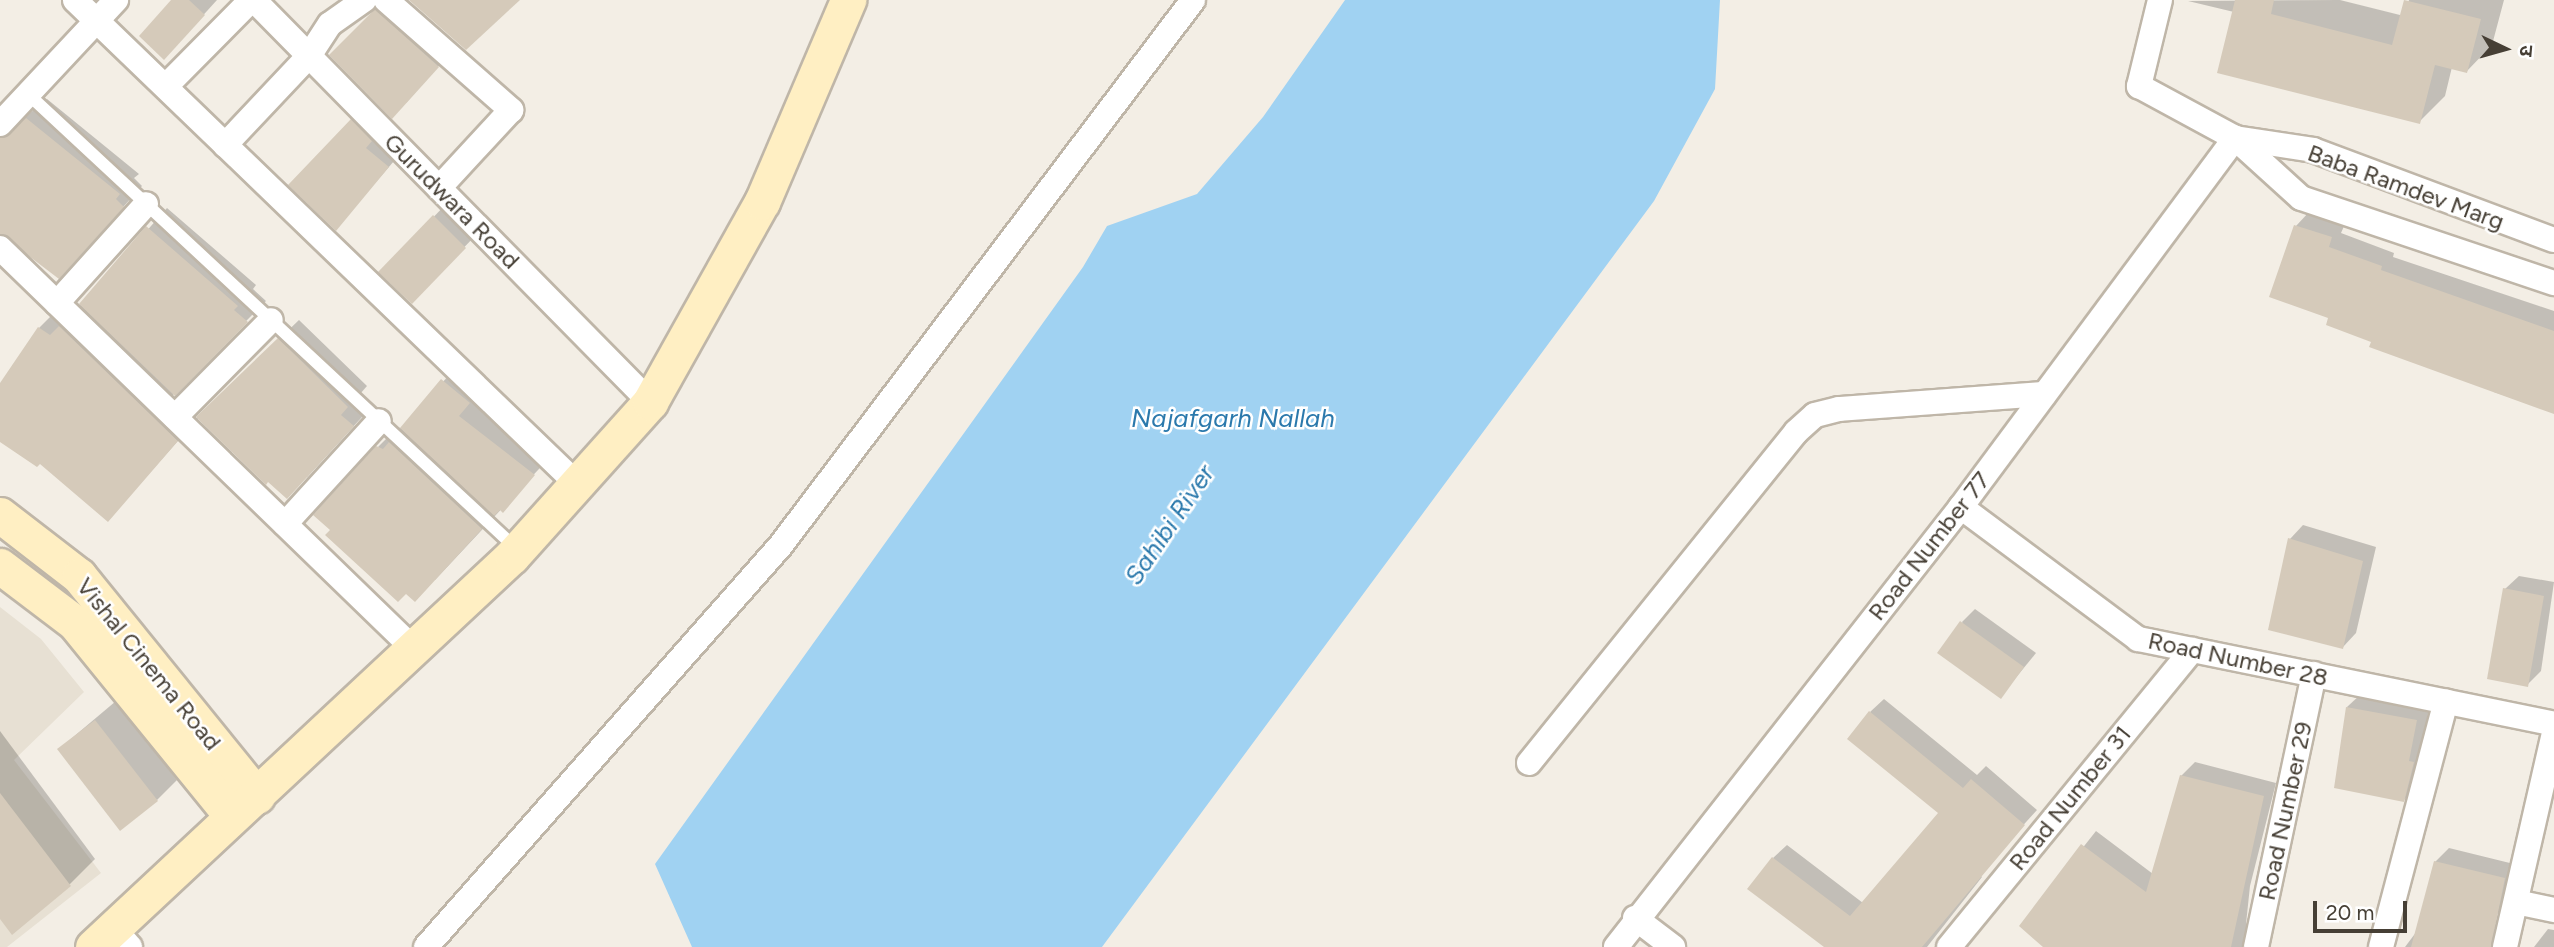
<!DOCTYPE html>
<meta charset="utf-8">
<style>
body{margin:0}
#map{position:relative;width:2554px;height:947px;overflow:hidden;background:#f3eee5;font-family:Figtree,"Noto Sans Devanagari",sans-serif}
div>[style]{position:absolute}
[style*='--x']{left:calc(var(--x)*1px);top:calc(var(--y)*1px);width:calc(var(--w)*1px);rotate:calc(var(--a)*1deg)}
.residential>*{inset:0;background:#e7e0d3}
.water>*{inset:0;background:#a0d2f2}
.shadow>*{inset:0;background:#0003}
.building>*{inset:0;background:#d5caba}
.roads{filter:drop-shadow(2px 0 #bfb6a8) drop-shadow(-2px 0 #bfb6a8) drop-shadow(0 2px #bfb6a8) drop-shadow(0 -2px #bfb6a8)}
.lane>*{height:12px;margin:-6px;padding:0 6px;transform-origin:6px;border-radius:6px;background:#fff}
.street>*{height:24px;margin:-12px;padding:0 12px;transform-origin:12px;border-radius:12px;background:#fff}
.secondary>*{height:35px;margin:-17.5px;padding:0 17.5px;transform-origin:17.5px;border-radius:17.5px;background:#ffefc3}
span{translate:-50% -50%;white-space:nowrap;text-align:center;line-height:1.15;-webkit-text-stroke:5px #fff;paint-order:stroke}
.street-label{font-size:24px;color:#463f35}
.water-label{font-size:26px;color:#2b79ac;font-style:italic}
.north{position:absolute;left:2470px;top:14px;width:70px;height:70px;-webkit-text-stroke:5px #fff;paint-order:stroke;rotate:95deg;font-size:19px;font-weight:700;line-height:28px;text-align:center;color:#463f35}
.north::after{content:'';display:block;margin:auto;width:24px;height:32px;background:#463f35;clip-path:polygon(50% 0,100% 100%,50% 72%,0 100%)}
.scale{position:absolute;left:2313px;top:901px;width:94px;height:32px;box-sizing:border-box;border:4px solid #463f35;border-top:0;padding-left:9px;font-size:21px;line-height:24px;white-space:nowrap;color:#463f35;-webkit-text-stroke:5px #fff;paint-order:stroke}
</style>
<div id="map">
<div class="residential">
<div style="clip-path:polygon(0 607px,41px 639px,84px 692px,14px 760px,101px 873px,7px 947px,0 947px)"></div>
</div>
<div class="water">
<div style="clip-path:polygon(1345px 0,1720px 0,1715px 89px,1654px 201px,1102px 947px,692px 947px,655px 864px,1083px 267px,1107px 226px,1197px 194px,1263px 117px)"></div>
</div>
<div class="shadow">
<div style="clip-path:polygon(174px 0,217px 0,177px 44px)"></div>
<div style="clip-path:polygon(387px 0,451px 52px,406px 103px,331px 55px)"></div>
<div style="clip-path:polygon(2340px 0,2404px 16px,2409px 0,2504px 0,2492px 45px,2467px 71px,2452px 67px,2445px 96px,2419px 122px,2234px 12px,2188px 1px)"></div>
<div style="clip-path:polygon(47px 99px,139px 174px,134px 178px,142px 186px,79px 256px,0 234px,0 138px)"></div>
<div style="clip-path:polygon(365px 107px,401px 153px,336px 228px,352px 120px)"></div>
<div style="clip-path:polygon(447px 203px,478px 233px,412px 301px,381px 272px)"></div>
<div style="clip-path:polygon(167px 208px,256px 285px,253px 289px,266px 301px,172px 396px,196px 419px,299px 320px,367px 386px,360px 394px,373px 405px,307px 477px,199px 417px,108px 520px,40px 462px,0 440px,0 386px,39px 328px,59px 308px,71px 316px)"></div>
<div style="clip-path:polygon(2309px 212px,2345px 224px,2341px 233px,2394px 253px,2393px 257px,2554px 311px,2554px 412px,2494px 392px,2496px 387px,2373px 340px,2331px 316px,2296px 226px)"></div>
<div style="clip-path:polygon(462px 360px,553px 454px,435px 580px,378px 447px,398px 427px,402px 429px)"></div>
<div style="clip-path:polygon(2303px 525px,2376px 547px,2356px 633px,2343px 647px,2290px 539px)"></div>
<div style="clip-path:polygon(2519px 576px,2554px 582px,2541px 671px,2527px 685px,2505px 589px)"></div>
<div style="clip-path:polygon(1975px 609px,2036px 653px,2000px 697px,1962px 622px)"></div>
<div style="clip-path:polygon(2361px 694px,2429px 707px,2417px 787px,2403px 801px,2347px 707px)"></div>
<div style="clip-path:polygon(1884px 699px,1977px 775px,1986px 766px,2037px 810px,1979px 874px,1982px 877px,1927px 947px,1826px 947px,1773px 858px,1787px 845px,1863px 903px,1940px 813px,1870px 712px)"></div>
<div style="clip-path:polygon(116px 701px,177px 780px,157px 800px,59px 749px)"></div>
<div style="clip-path:polygon(0 731px,95px 859px,70px 884px,0 916px)"></div>
<div style="clip-path:polygon(2195px 762px,2276px 783px,2250px 886px,2246px 924px,2253px 926px,2248px 947px,2046px 947px,2021px 926px,2096px 831px,2153px 874px,2181px 776px)"></div>
<div style="clip-path:polygon(2449px 848px,2518px 865px,2510px 901px,2496px 915px,2487px 947px,2405px 947px,2417px 931px,2435px 862px)"></div>
<div style="clip-path:polygon(2548px 929px,2554px 930px,2554px 947px,2534px 947px)"></div>
</div>
<div class="building">
<div style="clip-path:polygon(171px 0,189px 0,205px 15px,164px 60px,139px 36px)"></div>
<div style="clip-path:polygon(409px 0,520px 0,466px 50px)"></div>
<div style="clip-path:polygon(2235px 0,2274px 0,2271px 14px,2392px 45px,2404px 0,2481px 19px,2467px 73px,2435px 65px,2420px 124px,2217px 73px)"></div>
<div style="clip-path:polygon(375px 9px,439px 67px,392px 119px,329px 55px)"></div>
<div style="clip-path:polygon(26px 118px,120px 194px,116px 199px,124px 207px,59px 279px,0 234px,0 138px)"></div>
<div style="clip-path:polygon(351px 119px,372px 141px,366px 148px,389px 167px,336px 231px,288px 185px)"></div>
<div style="clip-path:polygon(433px 215px,466px 248px,412px 304px,378px 272px)"></div>
<div style="clip-path:polygon(2294px 225px,2332px 237px,2329px 247px,2382px 266px,2381px 270px,2554px 331px,2554px 414px,2369px 347px,2371px 342px,2326px 325px,2328px 318px,2269px 297px)"></div>
<div style="clip-path:polygon(146px 226px,238px 306px,234px 310px,248px 322px,175px 396px,79px 304px)"></div>
<div style="clip-path:polygon(59px 326px,178px 441px,108px 522px,40px 464px,37px 467px,0 442px,0 383px,38px 327px,50px 335px)"></div>
<div style="clip-path:polygon(278px 338px,348px 407px,341px 415px,354px 426px,287px 499px,268px 482px,266px 485px,196px 417px)"></div>
<div style="clip-path:polygon(441px 379px,470px 403px,459px 416px,535px 475px,503px 513px,500px 510px,494px 516px,400px 428px)"></div>
<div style="clip-path:polygon(389px 442px,482px 529px,415px 602px,406px 594px,398px 602px,325px 535px,330px 530px,313px 515px,376px 446px,383px 449px)"></div>
<div style="clip-path:polygon(2288px 538px,2363px 561px,2343px 649px,2268px 630px)"></div>
<div style="clip-path:polygon(2503px 588px,2544px 596px,2528px 687px,2487px 679px)"></div>
<div style="clip-path:polygon(1960px 621px,2024px 667px,2001px 699px,1937px 653px)"></div>
<div style="clip-path:polygon(2346px 707px,2417px 720px,2409px 761px,2414px 762px,2404px 802px,2334px 788px)"></div>
<div style="clip-path:polygon(1869px 711px,1963px 788px,1971px 779px,2025px 825px,1922px 947px,1824px 947px,1747px 889px,1772px 857px,1850px 916px,1938px 813px,1847px 739px)"></div>
<div style="clip-path:polygon(95px 720px,158px 801px,120px 831px,57px 749px)"></div>
<div style="clip-path:polygon(2180px 775px,2264px 796px,2231px 947px,2043px 947px,2019px 926px,2081px 844px,2146px 892px)"></div>
<div style="clip-path:polygon(0 793px,71px 886px,12px 935px,0 919px)"></div>
<div style="clip-path:polygon(2434px 861px,2505px 878px,2491px 947px,2411px 947px)"></div>
</div>
<div class="roads">
<div class="lane">
<div style="--x:28;--y:94;--w:668;--a:42.94"></div>
</div>
<div class="street">
<div style="--x:75;--y:0;--w:694;--a:43.95"></div>
<div style="--x:254;--y:0;--w:564;--a:45.43"></div>
<div style="--x:386;--y:0;--w:167;--a:41.3"></div>
<div style="--x:511;--y:110;--w:106;--a:132.7"></div>
<div style="--x:2160;--y:0;--w:89;--a:103.7"></div>
<div style="--x:2139;--y:86;--w:109;--a:28.4"></div>
<div style="--x:2235;--y:138;--w:89;--a:42.3"></div>
<div style="--x:2301;--y:198;--w:267;--a:18.6"></div>
<div style="--x:166;--y:86;--w:121;--a:-45.3"></div>
<div style="--x:0;--y:124;--w:170;--a:-46.9"></div>
<div style="--x:2235;--y:138;--w:79;--a:8.7"></div>
<div style="--x:2313;--y:150;--w:257;--a:20.5"></div>
<div style="--x:225;--y:145;--w:122;--a:-46.7"></div>
<div style="--x:309;--y:56;--w:38;--a:-57"></div>
<div style="--x:330;--y:24;--w:42;--a:-35.2"></div>
<div style="--x:0;--y:248;--w:576;--a:44.09"></div>
<div style="--x:57;--y:303;--w:133;--a:-48"></div>
<div style="--x:175;--y:417;--w:136;--a:-45.3"></div>
<div style="--x:1961;--y:507;--w:221;--a:36.7"></div>
<div style="--x:2138;--y:639;--w:425;--a:11.5"></div>
<div style="--x:285;--y:524;--w:139;--a:-47.6"></div>
<div style="--x:1529;--y:763;--w:425;--a:-51.1"></div>
<div style="--x:1796;--y:432;--w:25;--a:-42"></div>
<div style="--x:1815;--y:415;--w:25;--a:-14"></div>
<div style="--x:1839;--y:409;--w:206;--a:-4.2"></div>
<div style="--x:2516;--y:902;--w:39;--a:12"></div>
<div style="--x:1635;--y:918;--w:48;--a:37.3"></div>
<div style="--x:114;--y:929;--w:24;--a:48"></div>
<div style="--x:426;--y:947;--w:536;--a:-48.55"></div>
<div style="--x:781;--y:545;--w:683;--a:-52.91"></div>
<div style="--x:1616;--y:947;--w:559;--a:-51.9"></div>
<div style="--x:1961;--y:507;--w:460;--a:-53.4"></div>
<div style="--x:1949;--y:947;--w:384;--a:-50.7"></div>
<div style="--x:2256;--y:947;--w:279;--a:-78"></div>
<div style="--x:2381;--y:947;--w:254;--a:-75.2"></div>
<div style="--x:2505;--y:947;--w:220;--a:-77.1"></div>
</div>
<div class="secondary">
<div style="--x:0;--y:515;--w:100;--a:37.7"></div>
<div style="--x:79;--y:576;--w:283;--a:51"></div>
<div style="--x:0;--y:566;--w:94;--a:37.2"></div>
<div style="--x:75;--y:623;--w:249;--a:50.9"></div>
<div style="--x:93;--y:947;--w:573;--a:-43.02"></div>
<div style="--x:512;--y:556;--w:207;--a:-48.1"></div>
<div style="--x:650;--y:402;--w:229;--a:-60.8"></div>
<div style="--x:762;--y:202;--w:220;--a:-66.9"></div>
</div>
</div>
<div class="street-label">
<span style="left:2406px;top:187px;rotate:20deg">Baba Ramdev Marg</span>
<span style="left:452px;top:201px;rotate:45deg">Gurudwara Road</span>
<span style="left:1929px;top:546px;rotate:-52deg">Road Number 77</span>
<span style="left:2238px;top:659px;rotate:12deg">Road Number 28</span>
<span style="left:149px;top:664px;rotate:51deg">Vishal Cinema Road</span>
<span style="left:2070px;top:798px;rotate:-51deg">Road Number 31</span>
<span style="left:2285px;top:811px;rotate:-78deg">Road Number 29</span>
</div>
<div class="water-label">
<span style="left:1233px;top:419px">Najafgarh Nallah</span>
<span style="left:1170px;top:525px;rotate:-56deg">Sahibi River</span>
</div>
<div class="north">उ</div>
<div class="scale">20 m</div>
</div>
